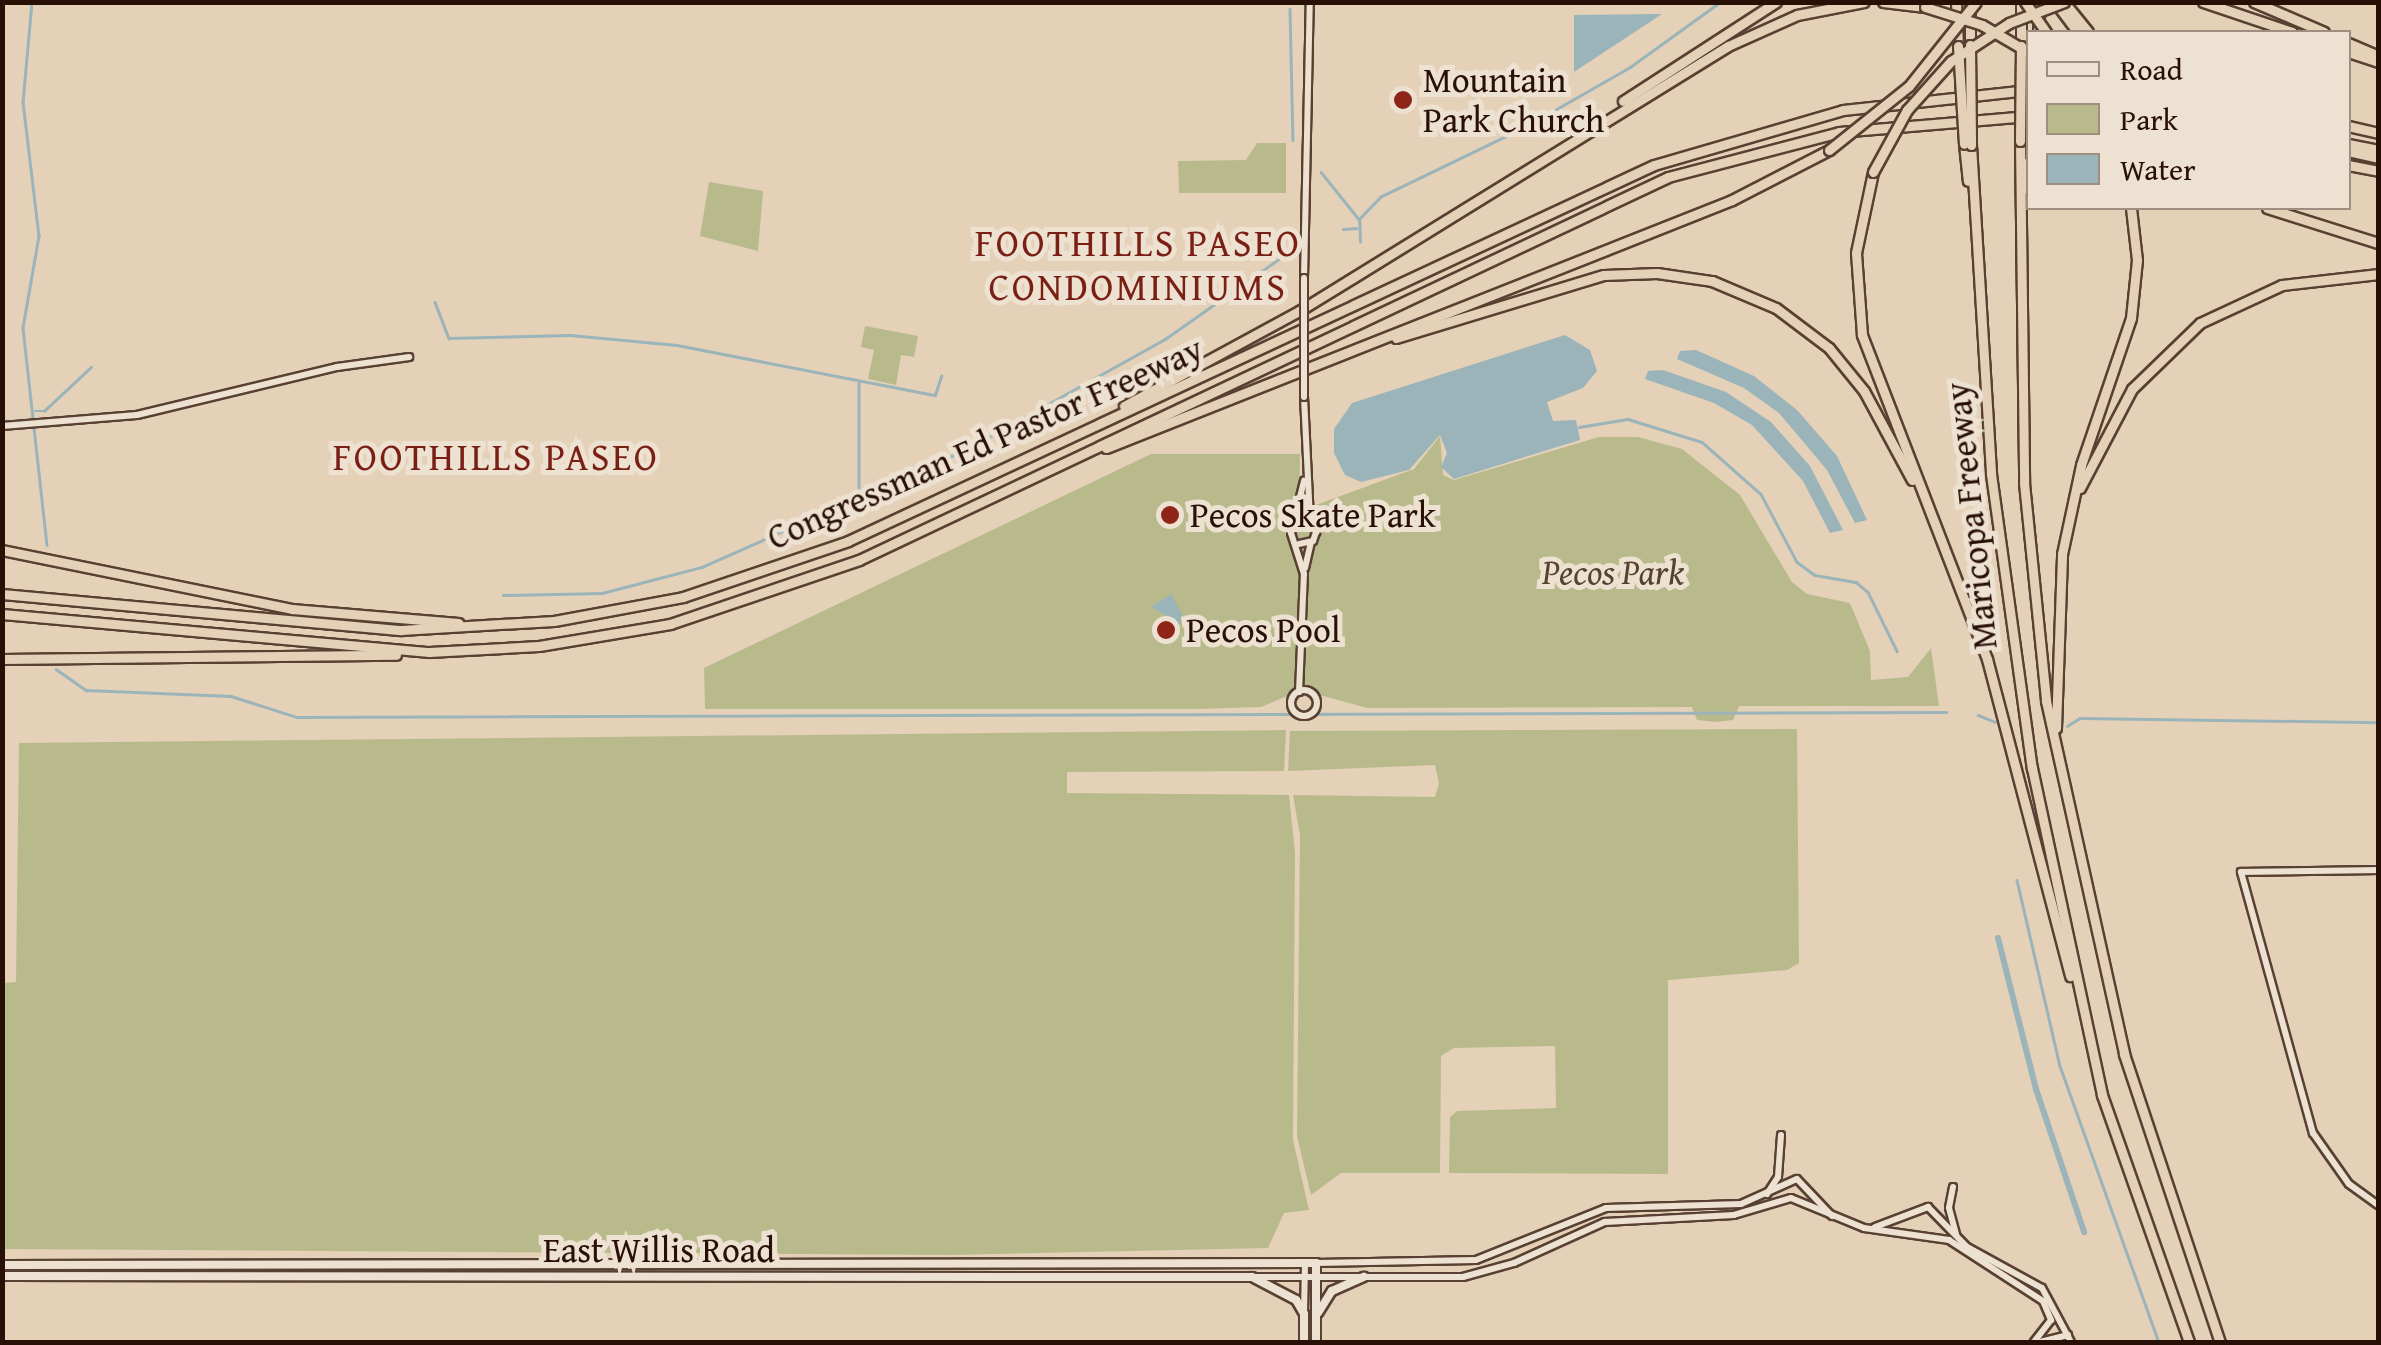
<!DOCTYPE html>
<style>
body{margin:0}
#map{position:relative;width:2381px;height:1345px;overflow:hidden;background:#e4d1b8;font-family:"Gentium Book Plus",serif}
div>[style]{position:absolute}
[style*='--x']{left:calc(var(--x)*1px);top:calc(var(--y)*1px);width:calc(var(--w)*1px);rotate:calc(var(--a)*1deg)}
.green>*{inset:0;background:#b9ba8b}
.water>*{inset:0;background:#9ab4b9}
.stream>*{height:2.5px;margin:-1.25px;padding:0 1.25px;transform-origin:1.25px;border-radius:1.25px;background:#9ab4b9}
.canal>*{height:6px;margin:-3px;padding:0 3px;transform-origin:3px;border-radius:3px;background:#9ab4b9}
.roads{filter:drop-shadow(2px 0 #584032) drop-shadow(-2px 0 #584032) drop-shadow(0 2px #584032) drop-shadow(0 -2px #584032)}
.tertiary>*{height:6px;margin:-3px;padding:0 3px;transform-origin:3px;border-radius:3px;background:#ede1d1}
.tertiary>.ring{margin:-3px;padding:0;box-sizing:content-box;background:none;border:6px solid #ede1d1;border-radius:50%}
.secondary>*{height:8px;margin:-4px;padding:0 4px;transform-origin:4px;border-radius:4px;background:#ede1d1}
.motorway>*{height:9px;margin:-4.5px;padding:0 4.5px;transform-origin:4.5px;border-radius:4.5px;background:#e4d1b8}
.bridges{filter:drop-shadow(2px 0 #584032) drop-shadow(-2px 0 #584032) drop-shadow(0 2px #584032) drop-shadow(0 -2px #584032)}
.tertiary-bridge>*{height:6px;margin:-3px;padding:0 3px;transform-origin:3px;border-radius:3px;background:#ede1d1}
.motorway-bridge>*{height:9px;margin:-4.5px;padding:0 4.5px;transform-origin:4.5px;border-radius:4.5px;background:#e4d1b8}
.dots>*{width:28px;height:28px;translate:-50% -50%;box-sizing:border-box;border:5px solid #ede1d1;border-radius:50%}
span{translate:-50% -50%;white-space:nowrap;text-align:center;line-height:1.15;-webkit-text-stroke:10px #ede1d1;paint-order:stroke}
.poi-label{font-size:35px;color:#291006}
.left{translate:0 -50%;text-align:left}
.street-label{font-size:35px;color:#291006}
.park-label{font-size:35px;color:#54432e;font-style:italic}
.neighbourhood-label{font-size:38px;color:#7a1f14;letter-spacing:2.5px}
.frame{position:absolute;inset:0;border:5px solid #291006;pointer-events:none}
.legend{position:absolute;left:2026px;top:30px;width:325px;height:180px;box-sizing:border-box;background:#ede1d1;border:2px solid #9f8d80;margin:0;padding:12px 18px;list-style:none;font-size:30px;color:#291006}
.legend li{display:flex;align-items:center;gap:20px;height:50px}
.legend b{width:50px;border:2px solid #9f8d80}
</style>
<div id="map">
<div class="green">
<div style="clip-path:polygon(1257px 143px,1286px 143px,1286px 193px,1179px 193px,1178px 161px,1246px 160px)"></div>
<div style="clip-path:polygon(709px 182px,763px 191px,758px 251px,700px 236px)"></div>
<div style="clip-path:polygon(865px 326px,918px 336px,914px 357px,901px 355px,896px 385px,868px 379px,874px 350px,861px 347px)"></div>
<div style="clip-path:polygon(1440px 436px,1443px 475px,1454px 480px,1599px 437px,1638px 437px,1682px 449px,1740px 495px,1792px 582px,1807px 594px,1850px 603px,1870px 651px,1871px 680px,1908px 677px,1931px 648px,1939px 706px,1739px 706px,1733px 720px,1716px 722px,1697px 720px,1692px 707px,1367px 708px,1316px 694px,1292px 694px,1261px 707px,1198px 709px,705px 709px,704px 668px,1151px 454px,1300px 454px,1299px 505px,1316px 505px,1414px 469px)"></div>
<div style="clip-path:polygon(1797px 729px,1799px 963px,1787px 970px,1668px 980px,1668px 1174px,1449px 1173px,1450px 1117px,1457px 1111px,1556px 1108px,1555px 1046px,1454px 1048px,1441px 1056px,1440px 1173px,1341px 1173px,1311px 1195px,1297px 1136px,1300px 835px,1293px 795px,1435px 797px,1439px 783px,1435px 765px,1288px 771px,1290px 731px)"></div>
<div style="clip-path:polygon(1286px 730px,1284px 771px,1067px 772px,1067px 793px,1289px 795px,1295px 853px,1293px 1140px,1309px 1210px,1284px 1213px,1268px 1248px,951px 1255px,3px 1249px,2px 983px,16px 982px,19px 743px)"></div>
</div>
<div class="water">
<div style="clip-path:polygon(1662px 14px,1574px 72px,1574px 15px)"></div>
<div style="clip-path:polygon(1565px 335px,1590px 350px,1597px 371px,1583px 388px,1547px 402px,1553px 421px,1576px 420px,1580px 440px,1454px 479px,1441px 467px,1447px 453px,1440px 435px,1409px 470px,1361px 482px,1345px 475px,1334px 453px,1334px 429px,1352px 403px)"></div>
<div style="clip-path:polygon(1696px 350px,1754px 376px,1797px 410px,1837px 456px,1867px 520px,1855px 523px,1827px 470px,1779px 413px,1744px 388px,1677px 359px,1680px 351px)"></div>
<div style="clip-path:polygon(1663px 370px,1726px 392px,1771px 422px,1810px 466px,1843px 530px,1830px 533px,1803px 481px,1752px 425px,1714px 403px,1645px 379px,1648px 371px)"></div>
<div style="clip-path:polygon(1171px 594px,1182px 614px,1177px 640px,1156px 640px,1156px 622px,1173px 619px,1151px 607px)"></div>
</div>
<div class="stream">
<div style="--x:32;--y:2;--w:100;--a:95.1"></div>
<div style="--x:23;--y:102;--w:135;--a:83.2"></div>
<div style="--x:39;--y:236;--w:93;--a:99.9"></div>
<div style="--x:23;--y:328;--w:218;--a:83.7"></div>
<div style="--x:1290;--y:9;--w:131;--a:88.7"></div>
<div style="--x:1321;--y:172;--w:59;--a:51.2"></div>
<div style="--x:1343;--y:229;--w:13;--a:-4"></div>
<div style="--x:1360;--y:242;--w:23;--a:-92"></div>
<div style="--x:1359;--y:219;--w:30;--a:-46"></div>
<div style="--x:1380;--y:197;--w:161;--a:-25.8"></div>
<div style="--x:1525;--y:127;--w:121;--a:-29.7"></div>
<div style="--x:1630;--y:67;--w:111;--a:-35.8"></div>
<div style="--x:435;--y:302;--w:39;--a:69"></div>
<div style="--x:449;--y:338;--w:121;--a:-1.4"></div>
<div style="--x:570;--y:335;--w:107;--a:5.3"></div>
<div style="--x:677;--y:345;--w:263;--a:11"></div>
<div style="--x:935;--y:395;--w:20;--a:-72"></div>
<div style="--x:859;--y:383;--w:112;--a:90"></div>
<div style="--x:35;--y:411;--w:9;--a:0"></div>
<div style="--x:44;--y:411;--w:64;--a:-43.1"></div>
<div style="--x:1579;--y:427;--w:50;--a:-9.3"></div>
<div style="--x:1628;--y:419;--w:77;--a:17.3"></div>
<div style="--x:1702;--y:442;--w:79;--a:41.4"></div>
<div style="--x:1761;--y:494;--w:77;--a:62.1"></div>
<div style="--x:1797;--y:562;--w:22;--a:36"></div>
<div style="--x:1815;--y:575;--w:42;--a:9.7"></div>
<div style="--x:1856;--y:582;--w:16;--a:40"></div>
<div style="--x:1868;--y:592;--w:66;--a:63.8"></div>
<div style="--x:503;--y:595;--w:99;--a:-1.2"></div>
<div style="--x:602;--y:593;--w:103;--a:-14.6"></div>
<div style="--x:702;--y:567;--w:295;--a:-24"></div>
<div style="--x:971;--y:447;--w:222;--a:-29.1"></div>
<div style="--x:1165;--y:339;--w:144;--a:-35.1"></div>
<div style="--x:56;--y:669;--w:37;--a:35"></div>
<div style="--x:86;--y:690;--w:145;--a:2.4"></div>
<div style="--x:231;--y:696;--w:69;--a:17.7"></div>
<div style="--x:297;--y:717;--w:1649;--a:-0.17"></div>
<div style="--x:1978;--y:715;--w:18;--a:22"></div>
<div style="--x:2067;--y:726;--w:15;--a:-32"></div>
<div style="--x:2080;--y:718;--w:298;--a:0.8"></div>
<div style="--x:2017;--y:880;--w:191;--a:77"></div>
<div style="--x:2060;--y:1066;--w:293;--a:70.3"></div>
</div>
<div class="canal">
<div style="--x:1998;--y:938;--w:156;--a:75.9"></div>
<div style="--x:2036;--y:1089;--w:151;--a:71.4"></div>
</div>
<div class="roads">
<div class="tertiary">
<div style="--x:1304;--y:278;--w:276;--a:-88.8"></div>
<div style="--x:1304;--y:397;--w:124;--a:87.2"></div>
<div style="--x:2;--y:426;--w:135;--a:-4.7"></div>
<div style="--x:137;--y:415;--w:206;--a:-13.5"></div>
<div style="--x:337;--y:367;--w:73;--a:-7.9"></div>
<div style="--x:1298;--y:521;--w:12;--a:0"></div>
<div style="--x:1310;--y:521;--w:13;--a:61"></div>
<div style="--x:1316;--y:532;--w:9;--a:108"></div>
<div style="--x:1313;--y:541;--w:14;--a:168"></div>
<div style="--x:1305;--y:568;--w:26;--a:-77"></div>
<div class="ring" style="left:1291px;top:690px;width:20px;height:20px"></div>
<div style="--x:1299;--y:692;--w:118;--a:-87.6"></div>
<div style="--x:1304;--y:574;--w:43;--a:-107.6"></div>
<div style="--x:1291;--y:533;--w:54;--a:-76"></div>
<div style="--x:2378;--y:870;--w:137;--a:179.2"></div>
<div style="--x:2241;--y:872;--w:271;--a:74.6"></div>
<div style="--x:2313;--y:1133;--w:62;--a:54.8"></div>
<div style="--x:2349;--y:1184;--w:36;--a:36"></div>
<div style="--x:1953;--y:1187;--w:21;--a:101"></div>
<div style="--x:1949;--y:1208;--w:28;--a:75"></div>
<div style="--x:1767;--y:1194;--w:20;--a:-57"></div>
<div style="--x:1778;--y:1177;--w:42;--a:-85.9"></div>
<div style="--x:1875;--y:1227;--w:57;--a:-20.7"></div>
<div style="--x:1928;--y:1207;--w:56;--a:45.7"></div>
<div style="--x:1967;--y:1247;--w:85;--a:28.7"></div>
<div style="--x:2042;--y:1288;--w:61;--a:61.8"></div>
<div style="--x:1316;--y:1263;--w:160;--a:-1.1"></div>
<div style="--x:1476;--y:1260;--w:140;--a:-21.8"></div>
<div style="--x:1606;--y:1208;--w:135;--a:-1.7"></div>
<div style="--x:1741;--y:1204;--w:61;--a:-24.1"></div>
<div style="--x:1797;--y:1179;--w:51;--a:46.6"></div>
<div style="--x:1253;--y:1277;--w:210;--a:0"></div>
<div style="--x:1463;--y:1277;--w:53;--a:-15.4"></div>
<div style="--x:1514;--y:1263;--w:100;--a:-24.3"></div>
<div style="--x:1605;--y:1222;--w:129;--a:-3.1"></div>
<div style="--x:1734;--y:1215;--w:59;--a:-16.6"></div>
<div style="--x:1791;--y:1198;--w:79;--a:22.3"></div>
<div style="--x:1864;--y:1228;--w:86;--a:8"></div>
<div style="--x:1949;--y:1240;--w:112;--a:33"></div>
<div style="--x:2043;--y:1301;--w:21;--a:67"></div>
<div style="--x:2051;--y:1320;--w:28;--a:128"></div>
<div style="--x:1304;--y:1312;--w:49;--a:-88.8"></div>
<div style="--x:2040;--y:1342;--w:29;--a:-14"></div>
</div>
<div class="secondary">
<div style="--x:2;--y:1265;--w:1314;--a:-0.09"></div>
<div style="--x:1316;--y:1263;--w:79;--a:90"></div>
<div style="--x:2;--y:1276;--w:1250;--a:0.05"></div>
<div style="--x:1252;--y:1277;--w:50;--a:27.6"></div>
<div style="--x:1296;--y:1300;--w:16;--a:60"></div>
<div style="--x:1304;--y:1314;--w:28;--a:90"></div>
<div style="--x:1318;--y:1313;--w:26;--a:-58"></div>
<div style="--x:1332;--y:1291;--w:35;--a:-24"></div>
</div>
<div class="motorway">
<div style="--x:1883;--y:2;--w:42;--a:6.8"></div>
<div style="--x:1956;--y:2;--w:44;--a:87.4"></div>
<div style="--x:2055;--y:2;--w:38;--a:53"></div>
<div style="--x:2064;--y:2;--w:38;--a:51"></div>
<div style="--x:2203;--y:2;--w:94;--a:18.6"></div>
<div style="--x:2254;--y:2;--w:76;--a:23.2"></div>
<div style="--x:2038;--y:32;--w:30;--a:-86"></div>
<div style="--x:2348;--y:43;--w:33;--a:23"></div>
<div style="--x:1970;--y:45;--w:43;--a:-90"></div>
<div style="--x:2021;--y:46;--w:44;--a:-90"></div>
<div style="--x:2348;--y:52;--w:32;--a:18"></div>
<div style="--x:1623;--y:101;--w:182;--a:-32.9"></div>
<div style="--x:2348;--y:126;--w:31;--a:13"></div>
<div style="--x:2020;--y:141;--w:342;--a:89.3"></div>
<div style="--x:2024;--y:483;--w:219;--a:84.2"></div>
<div style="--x:2046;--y:701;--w:362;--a:77.5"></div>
<div style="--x:2124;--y:1054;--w:304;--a:71.6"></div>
<div style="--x:1964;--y:144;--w:37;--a:84"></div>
<div style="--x:2348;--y:144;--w:31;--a:11"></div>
<div style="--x:1971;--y:145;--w:330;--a:86.5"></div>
<div style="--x:1991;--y:474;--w:297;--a:82.1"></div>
<div style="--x:2032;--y:768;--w:334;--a:77.9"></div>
<div style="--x:2102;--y:1095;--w:262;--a:70.6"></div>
<div style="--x:2348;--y:151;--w:31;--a:13"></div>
<div style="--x:2348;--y:165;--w:31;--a:11"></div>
<div style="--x:1873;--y:172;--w:83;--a:101.9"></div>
<div style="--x:1856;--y:253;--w:82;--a:85.8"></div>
<div style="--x:1862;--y:335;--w:347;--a:68.9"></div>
<div style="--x:1987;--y:659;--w:328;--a:75.3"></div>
<div style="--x:2026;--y:189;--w:27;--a:-86"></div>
<div style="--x:2267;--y:208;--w:116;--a:17.5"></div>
<div style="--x:1396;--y:338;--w:217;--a:-16.9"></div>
<div style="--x:1604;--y:275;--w:53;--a:-2.2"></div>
<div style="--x:1657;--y:273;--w:56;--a:8.3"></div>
<div style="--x:1712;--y:281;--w:69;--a:22.9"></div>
<div style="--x:1776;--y:308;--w:66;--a:37"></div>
<div style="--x:1829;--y:348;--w:55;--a:50.9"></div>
<div style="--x:1864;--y:391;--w:101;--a:61.7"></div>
<div style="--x:1124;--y:406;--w:199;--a:-28.5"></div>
<div style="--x:1299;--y:311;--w:504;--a:-31.7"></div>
<div style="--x:1728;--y:46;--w:76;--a:-24.2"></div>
<div style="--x:1797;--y:15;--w:68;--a:-11"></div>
<div style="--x:1106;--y:448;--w:673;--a:-21.61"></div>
<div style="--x:1732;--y:200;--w:109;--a:-27.3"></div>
<div style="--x:2080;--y:488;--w:112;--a:-62.3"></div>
<div style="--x:2132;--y:389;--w:95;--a:-44.1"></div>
<div style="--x:2200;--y:323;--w:90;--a:-24.9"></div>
<div style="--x:2282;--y:285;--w:97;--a:-6.5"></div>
<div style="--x:2;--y:550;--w:296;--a:11.5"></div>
<div style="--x:292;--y:609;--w:167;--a:4.8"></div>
<div style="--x:2;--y:594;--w:401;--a:5.2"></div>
<div style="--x:401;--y:630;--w:153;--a:-3.4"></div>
<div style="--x:554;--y:621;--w:131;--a:-10.5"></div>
<div style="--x:683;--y:597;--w:174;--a:-18.7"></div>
<div style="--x:848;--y:541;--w:889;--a:-25.01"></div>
<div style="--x:1654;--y:165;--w:197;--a:-16.2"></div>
<div style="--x:1843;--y:110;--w:186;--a:-6.2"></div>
<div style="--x:2;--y:614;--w:429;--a:5.1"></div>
<div style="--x:429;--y:652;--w:110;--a:-3.1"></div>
<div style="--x:539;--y:646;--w:133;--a:-9.5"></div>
<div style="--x:670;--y:624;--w:200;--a:-18.7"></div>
<div style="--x:859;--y:560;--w:895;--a:-25.33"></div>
<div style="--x:1668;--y:177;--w:177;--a:-14.7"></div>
<div style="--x:1839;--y:132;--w:190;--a:-4.8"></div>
<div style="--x:2;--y:659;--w:394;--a:-0.6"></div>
<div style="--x:2056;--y:728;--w:174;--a:-88"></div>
<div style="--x:2062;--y:554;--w:91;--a:-77.9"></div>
<div style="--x:2081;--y:465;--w:155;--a:-71.2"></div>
<div style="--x:2131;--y:318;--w:58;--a:-84.1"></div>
<div style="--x:2137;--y:260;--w:52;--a:-96.6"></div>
</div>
</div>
<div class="bridges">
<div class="tertiary-bridge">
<div style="--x:1304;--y:278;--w:119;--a:90"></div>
</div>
<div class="motorway-bridge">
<div style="--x:2025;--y:2;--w:37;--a:55"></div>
<div style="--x:1925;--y:7;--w:60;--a:17.5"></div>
<div style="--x:1982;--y:25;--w:53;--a:30.4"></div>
<div style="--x:1970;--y:45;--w:100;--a:89.4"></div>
<div style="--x:1958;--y:46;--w:98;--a:86.5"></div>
<div style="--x:2020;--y:141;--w:95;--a:-89.4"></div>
<div style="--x:1829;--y:150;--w:102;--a:-38.7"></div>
<div style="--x:1909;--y:86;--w:107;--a:-51.4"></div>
<div style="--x:1873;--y:172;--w:71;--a:-61.3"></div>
<div style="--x:1907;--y:110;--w:66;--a:-48.1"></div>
<div style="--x:1951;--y:61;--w:69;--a:-33.2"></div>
<div style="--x:2009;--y:23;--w:59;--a:-20.9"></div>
</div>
</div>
<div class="dots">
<div style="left:1403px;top:100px;background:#8f2418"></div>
<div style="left:1170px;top:515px;background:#8f2418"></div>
<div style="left:1166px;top:630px;background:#8f2418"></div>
</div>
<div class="poi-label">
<span class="left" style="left:1423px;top:100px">Mountain<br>Park Church</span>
<span class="left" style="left:1190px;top:515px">Pecos Skate Park</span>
<span class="left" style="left:1186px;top:630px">Pecos Pool</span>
</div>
<div class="street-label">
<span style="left:985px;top:443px;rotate:-24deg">Congressman Ed Pastor Freeway</span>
<span style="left:1971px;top:516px;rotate:-96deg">Maricopa Freeway</span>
<span style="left:659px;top:1250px">East Willis Road</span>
</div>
<div class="park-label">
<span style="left:1613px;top:572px">Pecos Park</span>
</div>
<div class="neighbourhood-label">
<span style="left:1138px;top:265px">FOOTHILLS PASEO<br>CONDOMINIUMS</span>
<span style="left:496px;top:457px">FOOTHILLS PASEO</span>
</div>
<div class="frame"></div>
<ul class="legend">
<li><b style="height:12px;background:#ede1d1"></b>Road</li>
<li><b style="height:28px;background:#b9ba8b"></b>Park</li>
<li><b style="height:28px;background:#9ab4b9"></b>Water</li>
</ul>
</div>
